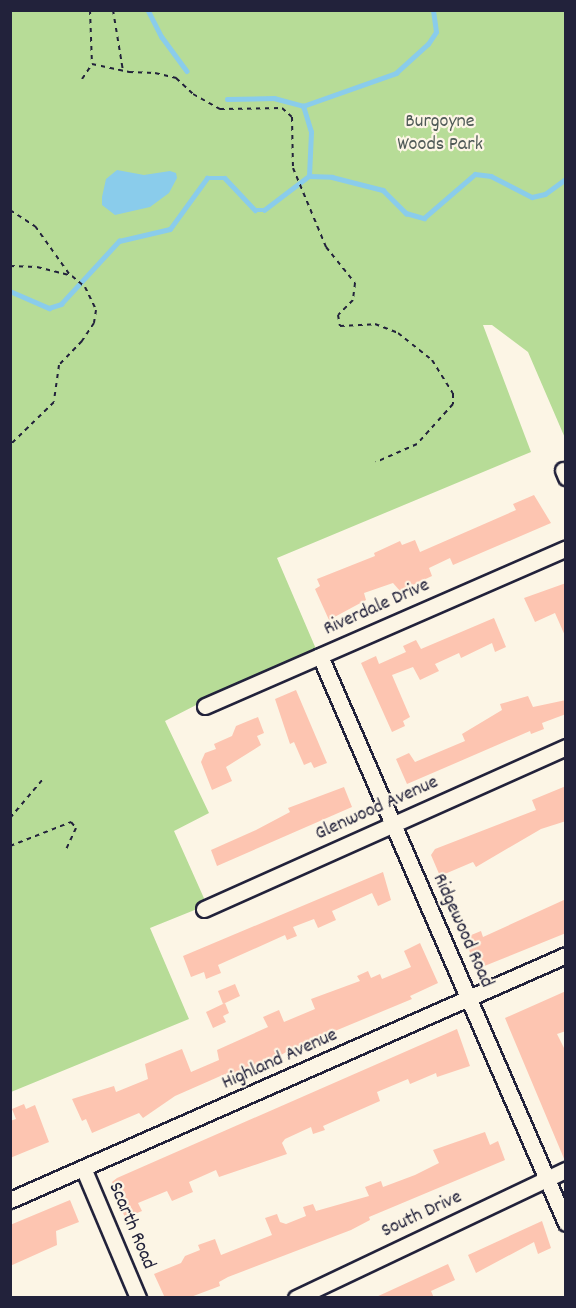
<!DOCTYPE html>
<style>
body{margin:0}
#map{position:relative;width:576px;height:1308px;overflow:hidden;background:#fcf5e5;font-family:Dekko,sans-serif}
div>[style]{position:absolute}
[style*='--x']{left:calc(var(--x)*1px);top:calc(var(--y)*1px);width:calc(var(--w)*1px);rotate:calc(var(--a)*1deg)}
.green>*{inset:0;background:#b7dc97}
.water>*{inset:0;background:#8acceb}
.stream>*{height:4.5px;margin:-2.25px;padding:0 2.25px;transform-origin:2.25px;border-radius:2.25px;background:#8acceb}
.building>*{inset:0;background:#fdc5b1}
.path>*{height:2px;margin-top:-1px;transform-origin:0;background:repeating-linear-gradient(90deg,#22223b 0 4.5px,transparent 0 9px)}
.roads{filter:drop-shadow(2px 0 #22223b) drop-shadow(-2px 0 #22223b) drop-shadow(0 2px #22223b) drop-shadow(0 -2px #22223b)}
.street>*{height:15px;margin:-7.5px;padding:0 7.5px;transform-origin:7.5px;border-radius:7.5px;background:#fcf5e5}
span{translate:-50% -50%;white-space:nowrap;text-align:center;line-height:1.15;-webkit-text-stroke:4.5px #fcf5e5;paint-order:stroke}
.park-label{font-size:20px;color:#4f5a57}
.street-label{font-size:20px;color:#22223b}
.frame{position:absolute;inset:0;border:12px solid #22223b;pointer-events:none}
</style>
<div id="map">
<div class="green">
<div style="clip-path:polygon(11px 11px,565px 11px,565px 438px,528px 352px,492px 325px,483px 325px,531px 452px,277px 558px,319px 656px,202px 702px,165px 721px,209px 813px,174px 831px,207px 905px,150px 928px,189px 1019px,11px 1092px)"></div>
</div>
<div class="water">
<div style="clip-path:polygon(117px 170px,144px 175px,170px 171px,176px 173px,177px 178px,169px 193px,150px 207px,115px 215px,102px 205px,102px 197px,106px 179px)"></div>
</div>
<div class="stream">
<div style="--x:148;--y:10;--w:30;--a:63"></div>
<div style="--x:162;--y:37;--w:42;--a:53.7"></div>
<div style="--x:227;--y:99;--w:47;--a:-1.2"></div>
<div style="--x:274;--y:98;--w:30;--a:15"></div>
<div style="--x:309;--y:176;--w:44;--a:-87.4"></div>
<div style="--x:311;--y:132;--w:27;--a:-107"></div>
<div style="--x:303;--y:106;--w:99;--a:-19.5"></div>
<div style="--x:396;--y:73;--w:43;--a:-42.2"></div>
<div style="--x:428;--y:44;--w:14;--a:-56"></div>
<div style="--x:436;--y:32;--w:22;--a:-98"></div>
<div style="--x:10;--y:291;--w:43;--a:23.6"></div>
<div style="--x:49;--y:308;--w:13;--a:-18"></div>
<div style="--x:61;--y:304;--w:86;--a:-47.4"></div>
<div style="--x:119;--y:241;--w:52;--a:-13.2"></div>
<div style="--x:170;--y:229;--w:63;--a:-54"></div>
<div style="--x:207;--y:178;--w:18;--a:0"></div>
<div style="--x:225;--y:178;--w:44;--a:46.8"></div>
<div style="--x:255;--y:210;--w:9;--a:0"></div>
<div style="--x:264;--y:210;--w:56;--a:-37.1"></div>
<div style="--x:309;--y:176;--w:23;--a:2"></div>
<div style="--x:332;--y:177;--w:53;--a:14.3"></div>
<div style="--x:383;--y:190;--w:33;--a:45"></div>
<div style="--x:406;--y:213;--w:19;--a:16"></div>
<div style="--x:424;--y:218;--w:67;--a:-40.8"></div>
<div style="--x:475;--y:174;--w:16;--a:7"></div>
<div style="--x:491;--y:176;--w:46;--a:27.1"></div>
<div style="--x:532;--y:197;--w:13;--a:-13"></div>
<div style="--x:545;--y:194;--w:26;--a:-36"></div>
</div>
<div class="building">
<div style="clip-path:polygon(534px 495px,551px 523px,453px 565px,450px 558px,429px 568px,432px 576px,400px 591px,393px 583px,364px 593px,366px 600px,329px 620px,315px 589px,320px 586px,317px 579px,375px 556px,374px 553px,400px 541px,402px 545px,415px 540px,420px 552px,516px 510px,513px 504px)"></div>
<div style="clip-path:polygon(566px 583px,566px 638px,555px 613px,535px 622px,524px 598px)"></div>
<div style="clip-path:polygon(494px 618px,506px 647px,495px 652px,492px 643px,461px 658px,459px 653px,435px 664px,439px 671px,420px 680px,413px 667px,392px 675px,410px 717px,403px 721px,405px 726px,392px 732px,361px 663px,376px 656px,379px 664px,406px 652px,403px 646px,416px 640px,421px 649px)"></div>
<div style="clip-path:polygon(296px 690px,327px 763px,314px 768px,311px 762px,304px 765px,294px 742px,290px 744px,275px 699px)"></div>
<div style="clip-path:polygon(528px 696px,533px 707px,566px 700px,566px 714px,542px 723px,544px 729px,531px 734px,530px 731px,407px 784px,396px 759px,409px 753px,415px 762px,465px 741px,462px 734px,502px 710px,500px 704px)"></div>
<div style="clip-path:polygon(258px 717px,264px 733px,257px 736px,261px 745px,226px 767px,232px 781px,212px 790px,201px 762px,205px 753px,216px 749px,214px 744px,232px 736px,236px 726px)"></div>
<div style="clip-path:polygon(566px 786px,566px 821px,541px 829px,476px 867px,473px 862px,440px 876px,431px 855px,435px 849px,536px 810px,532px 800px)"></div>
<div style="clip-path:polygon(344px 787px,352px 807px,217px 866px,211px 850px,256px 830px,290px 812px,288px 808px)"></div>
<div style="clip-path:polygon(383px 872px,391px 900px,378px 906px,372px 893px,332px 911px,336px 920px,318px 928px,314px 919px,293px 927px,297px 936px,287px 940px,285px 935px,218px 965px,221px 973px,206px 979px,204px 972px,191px 977px,183px 956px)"></div>
<div style="clip-path:polygon(566px 899px,566px 933px,477px 969px,464px 938px,481px 931px,483px 937px)"></div>
<div style="clip-path:polygon(420px 943px,438px 983px,410px 996px,412px 999px,294px 1048px,228px 1083px,225px 1074px,175px 1096px,143px 1118px,139px 1113px,92px 1133px,86px 1119px,82px 1121px,72px 1099px,114px 1086px,116px 1092px,148px 1079px,145px 1064px,182px 1049px,191px 1072px,219px 1060px,217px 1050px,268px 1027px,263px 1017px,279px 1010px,284px 1022px,315px 1009px,311px 999px,360px 981px,357px 976px,368px 971px,371px 978px,380px 974px,382px 979px,411px 967px,404px 951px)"></div>
<div style="clip-path:polygon(235px 984px,240px 996px,223px 1004px,218px 991px)"></div>
<div style="clip-path:polygon(566px 991px,566px 1031px,557px 1034px,566px 1052px,565px 1161px,505px 1018px)"></div>
<div style="clip-path:polygon(225px 1003px,229px 1013px,223px 1016px,226px 1022px,213px 1028px,206px 1012px)"></div>
<div style="clip-path:polygon(457px 1029px,470px 1066px,437px 1077px,436px 1073px,410px 1084px,408px 1079px,377px 1092px,380px 1101px,323px 1126px,325px 1130px,313px 1134px,311px 1127px,285px 1139px,282px 1143px,287px 1154px,219px 1177px,216px 1170px,189px 1182px,193px 1192px,172px 1201px,167px 1191px,138px 1203px,142px 1211px,125px 1218px,112px 1182px,117px 1178px)"></div>
<div style="clip-path:polygon(24px 1104px,26px 1109px,35px 1105px,49px 1142px,10px 1158px,10px 1121px,16px 1119px,12px 1109px)"></div>
<div style="clip-path:polygon(485px 1132px,490px 1145px,498px 1141px,505px 1160px,369px 1217px,370px 1220px,351px 1230px,228px 1277px,219px 1282px,220px 1286px,188px 1298px,165px 1298px,154px 1274px,181px 1263px,185px 1256px,200px 1250px,198px 1245px,215px 1239px,221px 1255px,272px 1235px,265px 1218px,277px 1214px,280px 1222px,286px 1224px,306px 1216px,303px 1207px,313px 1204px,316px 1211px,369px 1196px,365px 1187px,381px 1181px,383px 1187px,415px 1175px,439px 1163px,433px 1150px)"></div>
<div style="clip-path:polygon(70px 1200px,79px 1222px,56px 1231px,57px 1245px,10px 1266px,10px 1225px)"></div>
<div style="clip-path:polygon(542px 1221px,551px 1248px,538px 1254px,534px 1242px,476px 1273px,468px 1255px)"></div>
<div style="clip-path:polygon(448px 1264px,455px 1280px,431px 1291px,434px 1298px,374px 1298px)"></div>
</div>
<div class="path">
<div style="--x:90;--y:10;--w:54;--a:87.9"></div>
<div style="--x:113;--y:10;--w:62;--a:80.7"></div>
<div style="--x:82;--y:79;--w:18;--a:-56"></div>
<div style="--x:92;--y:64;--w:38;--a:12"></div>
<div style="--x:129;--y:72;--w:26;--a:2"></div>
<div style="--x:155;--y:73;--w:22;--a:13"></div>
<div style="--x:176;--y:78;--w:23;--a:43"></div>
<div style="--x:193;--y:94;--w:31;--a:29"></div>
<div style="--x:220;--y:109;--w:62;--a:-0.9"></div>
<div style="--x:282;--y:108;--w:13;--a:42"></div>
<div style="--x:292;--y:117;--w:51;--a:88.9"></div>
<div style="--x:293;--y:168;--w:86;--a:67.3"></div>
<div style="--x:326;--y:247;--w:46;--a:51.1"></div>
<div style="--x:355;--y:283;--w:17;--a:97"></div>
<div style="--x:353;--y:300;--w:21;--a:135"></div>
<div style="--x:338;--y:315;--w:11;--a:80"></div>
<div style="--x:340;--y:326;--w:35;--a:-3"></div>
<div style="--x:375;--y:324;--w:25;--a:21"></div>
<div style="--x:398;--y:333;--w:43;--a:38.5"></div>
<div style="--x:432;--y:360;--w:39;--a:58"></div>
<div style="--x:453;--y:393;--w:11;--a:90"></div>
<div style="--x:453;--y:404;--w:54;--a:132"></div>
<div style="--x:417;--y:444;--w:45;--a:156.3"></div>
<div style="--x:10;--y:210;--w:30;--a:33"></div>
<div style="--x:35;--y:226;--w:60;--a:54.5"></div>
<div style="--x:10;--y:266;--w:27;--a:2"></div>
<div style="--x:37;--y:267;--w:36;--a:14"></div>
<div style="--x:72;--y:276;--w:17;--a:40"></div>
<div style="--x:85;--y:287;--w:25;--a:64"></div>
<div style="--x:96;--y:310;--w:13;--a:99"></div>
<div style="--x:94;--y:323;--w:22;--a:124"></div>
<div style="--x:82;--y:341;--w:33;--a:134"></div>
<div style="--x:59;--y:365;--w:37;--a:98"></div>
<div style="--x:54;--y:402;--w:62;--a:135.7"></div>
<div style="--x:10;--y:818;--w:51;--a:-49.8"></div>
<div style="--x:10;--y:846;--w:66;--a:-21.5"></div>
<div style="--x:71;--y:822;--w:8;--a:50"></div>
<div style="--x:76;--y:828;--w:23;--a:115"></div>
</div>
<div class="roads">
<div class="street">
<div style="--x:563;--y:470;--w:8;--a:67"></div>
<div style="--x:320;--y:656;--w:618;--a:66.55"></div>
<div style="--x:205;--y:706;--w:394;--a:-23.6"></div>
<div style="--x:204;--y:909;--w:397;--a:-24.1"></div>
<div style="--x:84;--y:1170;--w:139;--a:67.1"></div>
<div style="--x:10;--y:1200;--w:608;--a:-23.78"></div>
<div style="--x:296;--y:1298;--w:299;--a:-25.4"></div>
</div>
</div>
<div class="park-label">
<span style="left:440px;top:134px">Burgoyne<br>Woods Park</span>
</div>
<div class="street-label">
<span style="left:377px;top:608px;rotate:-24deg">Riverdale Drive</span>
<span style="left:377px;top:809px;rotate:-24deg">Glenwood Avenue</span>
<span style="left:462px;top:931px;rotate:66deg">Ridgewood Road</span>
<span style="left:280px;top:1060px;rotate:-24deg">Highland Avenue</span>
<span style="left:422px;top:1215px;rotate:-25deg">South Drive</span>
<span style="left:131px;top:1226px;rotate:67deg">Scarth Road</span>
</div>
<div class="frame"></div>
</div>
